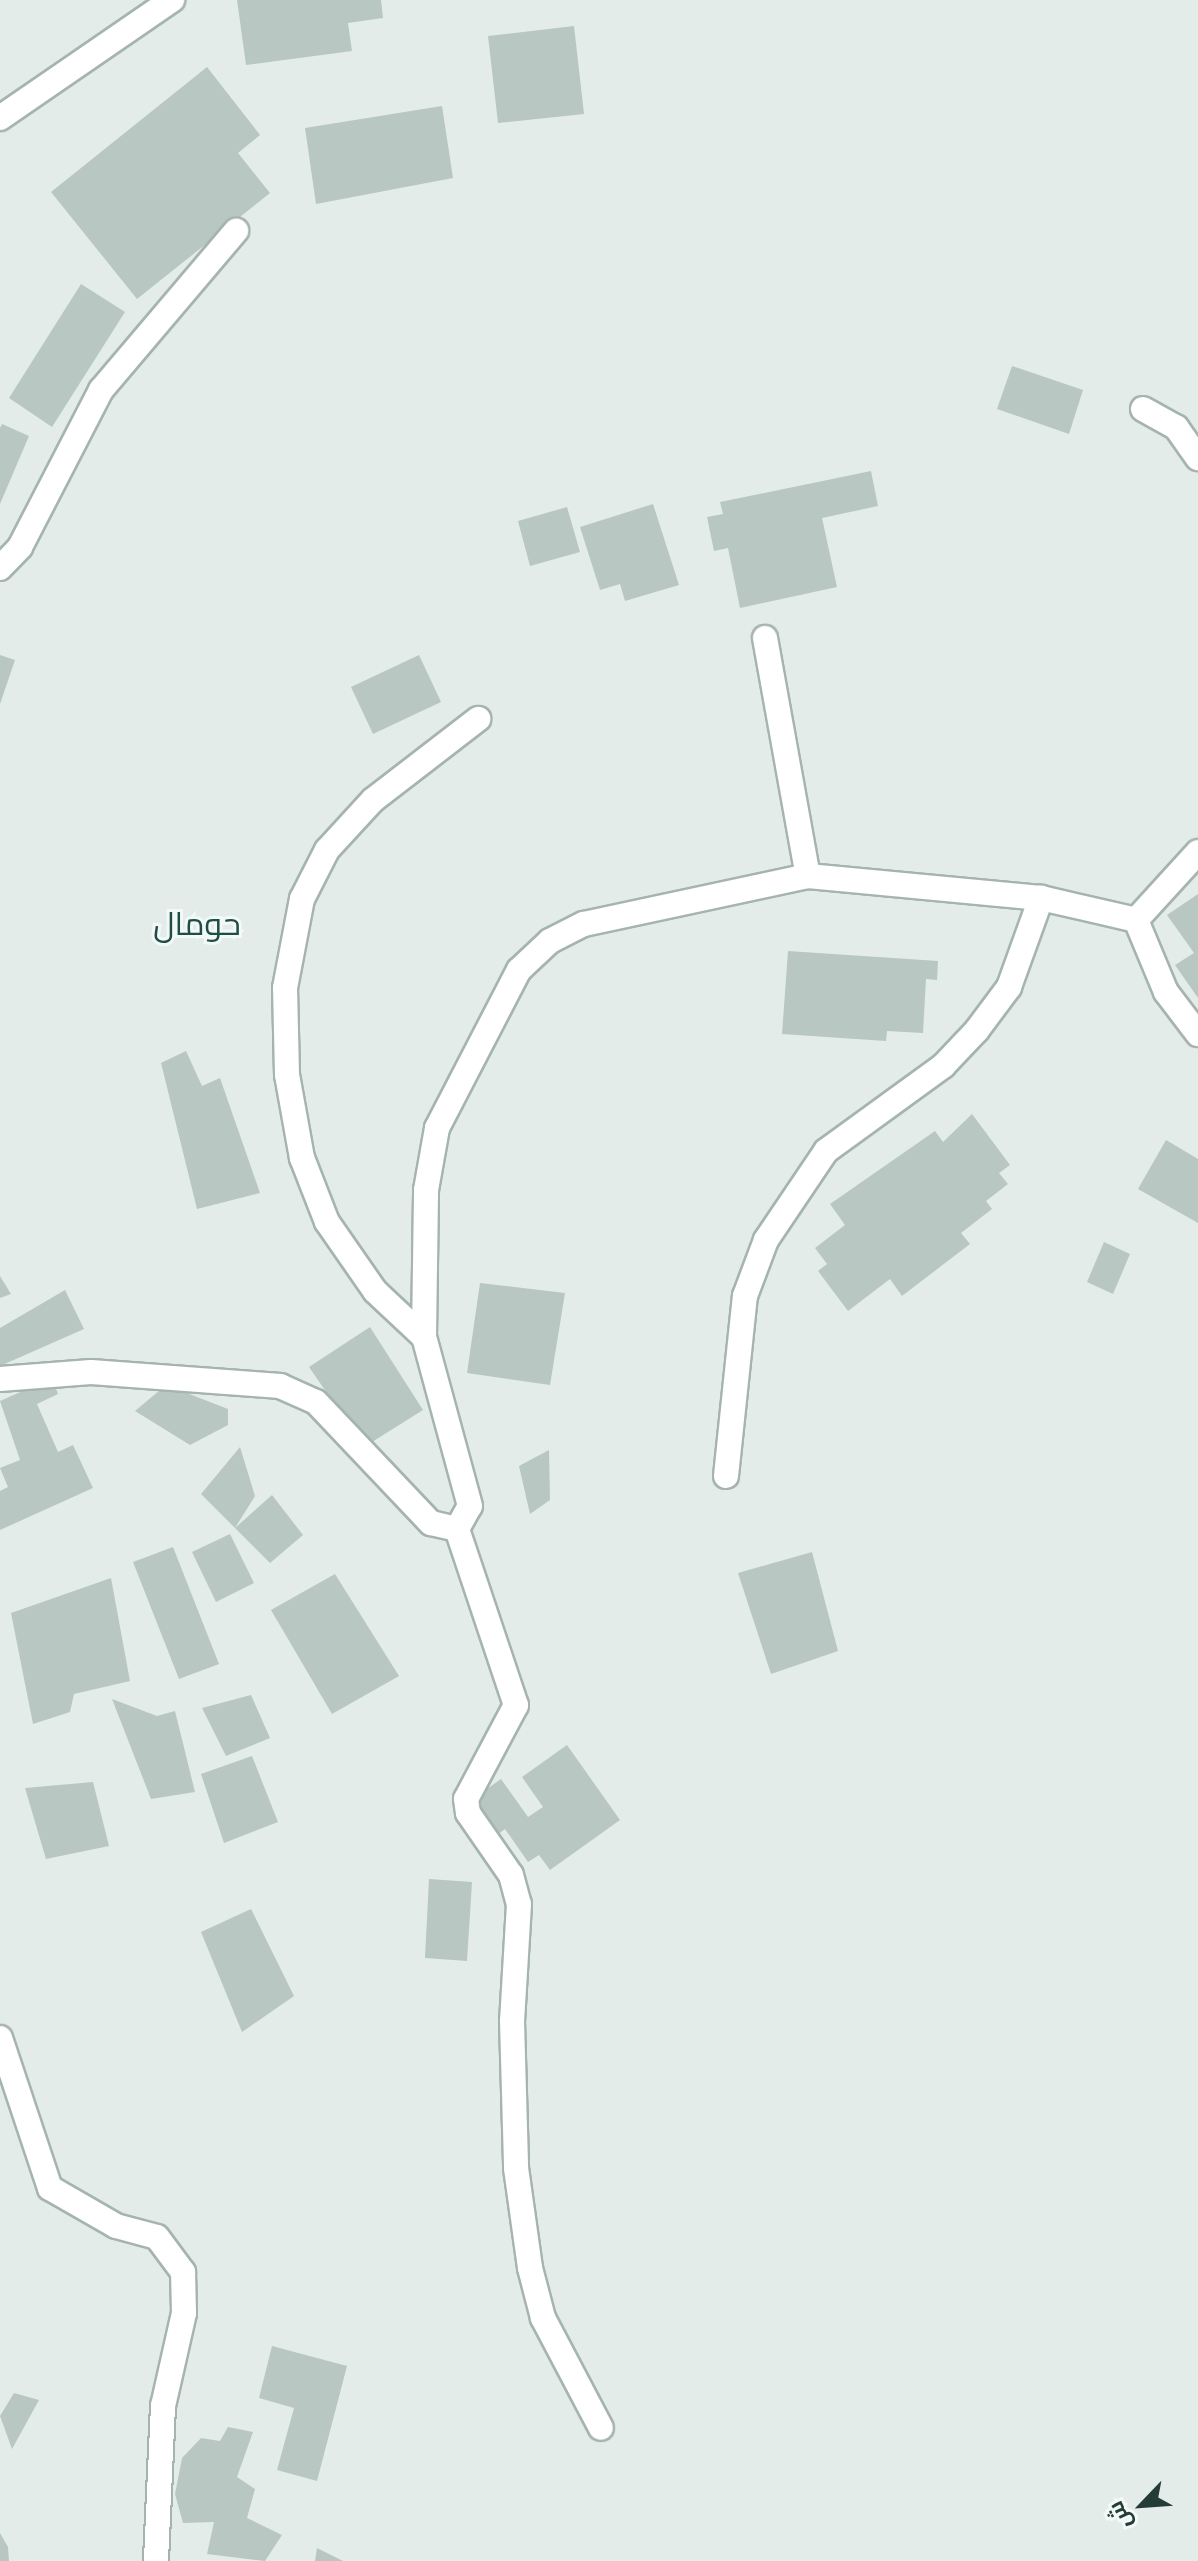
<!DOCTYPE html>
<meta charset="utf-8">
<style>
body{margin:0}
#map{position:relative;width:1198px;height:2561px;overflow:hidden;background:#e3ece9;font-family:Arial,Cairo,sans-serif}
div>[style]{position:absolute}
[style*='--x']{left:calc(var(--x)*1px);top:calc(var(--y)*1px);width:calc(var(--w)*1px);rotate:calc(var(--a)*1deg)}
.building>*{inset:0;background:#b8c7c2}
.roads{filter:drop-shadow(2px 0 #a6b4b0) drop-shadow(-2px 0 #a6b4b0) drop-shadow(0 2px #a6b4b0) drop-shadow(0 -2px #a6b4b0)}
.street>*{height:24px;margin:-12px;padding:0 12px;transform-origin:12px;border-radius:12px;background:#fff}
.secondary>*{height:24px;margin:-12px;padding:0 12px;transform-origin:12px;border-radius:12px;background:#fff}
span{translate:-50% -50%;white-space:nowrap;text-align:center;line-height:1.15;-webkit-text-stroke:6px #f3f9f6;paint-order:stroke}
.quarter-label{font-size:32px;color:#204e46}
.north{position:absolute;left:1102px;top:2465px;width:80px;height:80px;-webkit-text-stroke:6px #f3f9f6;paint-order:stroke;rotate:245deg;font-size:22px;font-weight:700;line-height:32px;text-align:center;color:#233c38}
.north::after{content:'';display:block;margin:auto;width:28px;height:36px;background:#233c38;clip-path:polygon(50% 0,100% 100%,50% 72%,0 100%)}
</style>
<div id="map">
<div class="building">
<div style="clip-path:polygon(237px 0,381px 0,383px 18px,348px 23px,352px 51px,246px 65px)"></div>
<div style="clip-path:polygon(574px 26px,584px 114px,498px 123px,488px 36px)"></div>
<div style="clip-path:polygon(207px 67px,260px 135px,238px 153px,270px 193px,137px 299px,51px 192px)"></div>
<div style="clip-path:polygon(442px 106px,453px 178px,316px 204px,305px 128px)"></div>
<div style="clip-path:polygon(81px 284px,125px 312px,52px 427px,9px 398px)"></div>
<div style="clip-path:polygon(1012px 366px,1083px 390px,1069px 434px,997px 409px)"></div>
<div style="clip-path:polygon(2px 424px,29px 436px,0 504px,0 428px)"></div>
<div style="clip-path:polygon(871px 471px,878px 506px,822px 518px,837px 587px,740px 608px,728px 548px,714px 551px,707px 517px,723px 514px,720px 502px)"></div>
<div style="clip-path:polygon(653px 504px,679px 585px,625px 601px,620px 584px,600px 590px,580px 527px)"></div>
<div style="clip-path:polygon(567px 507px,580px 552px,530px 566px,518px 521px)"></div>
<div style="clip-path:polygon(0 655px,15px 660px,0 704px)"></div>
<div style="clip-path:polygon(419px 655px,441px 702px,373px 734px,351px 687px)"></div>
<div style="clip-path:polygon(1198px 894px,1198px 998px,1175px 965px,1194px 953px,1167px 915px)"></div>
<div style="clip-path:polygon(788px 951px,938px 961px,937px 980px,926px 979px,923px 1033px,887px 1031px,886px 1041px,782px 1034px)"></div>
<div style="clip-path:polygon(186px 1051px,202px 1086px,220px 1078px,260px 1193px,197px 1209px,161px 1063px)"></div>
<div style="clip-path:polygon(972px 1114px,1010px 1165px,999px 1173px,1008px 1184px,986px 1201px,992px 1209px,961px 1233px,970px 1244px,902px 1296px,890px 1279px,848px 1311px,818px 1271px,827px 1264px,815px 1248px,845px 1225px,830px 1204px,935px 1131px,943px 1142px)"></div>
<div style="clip-path:polygon(1166px 1140px,1198px 1159px,1198px 1223px,1138px 1189px)"></div>
<div style="clip-path:polygon(1104px 1242px,1130px 1254px,1113px 1294px,1087px 1282px)"></div>
<div style="clip-path:polygon(0 1276px,11px 1294px,0 1298px)"></div>
<div style="clip-path:polygon(480px 1283px,565px 1293px,550px 1385px,467px 1373px)"></div>
<div style="clip-path:polygon(65px 1290px,84px 1329px,0 1366px,0 1328px)"></div>
<div style="clip-path:polygon(370px 1327px,423px 1410px,364px 1447px,309px 1367px)"></div>
<div style="clip-path:polygon(52px 1378px,58px 1394px,37px 1404px,58px 1452px,73px 1445px,93px 1488px,0 1530px,0 1491px,8px 1487px,0 1468px,20px 1460px,0 1401px)"></div>
<div style="clip-path:polygon(166px 1385px,228px 1409px,228px 1425px,190px 1445px,135px 1411px)"></div>
<div style="clip-path:polygon(240px 1447px,255px 1496px,235px 1528px,272px 1495px,303px 1535px,270px 1563px,201px 1494px)"></div>
<div style="clip-path:polygon(549px 1450px,550px 1500px,530px 1514px,519px 1466px)"></div>
<div style="clip-path:polygon(230px 1534px,254px 1583px,216px 1602px,192px 1552px)"></div>
<div style="clip-path:polygon(173px 1547px,219px 1664px,179px 1679px,133px 1562px)"></div>
<div style="clip-path:polygon(812px 1552px,838px 1651px,771px 1674px,738px 1573px)"></div>
<div style="clip-path:polygon(335px 1574px,399px 1676px,332px 1714px,271px 1610px)"></div>
<div style="clip-path:polygon(111px 1578px,130px 1681px,74px 1694px,70px 1712px,33px 1724px,11px 1613px)"></div>
<div style="clip-path:polygon(251px 1695px,270px 1738px,226px 1756px,202px 1708px)"></div>
<div style="clip-path:polygon(112px 1699px,157px 1716px,175px 1711px,195px 1792px,151px 1799px)"></div>
<div style="clip-path:polygon(567px 1745px,620px 1820px,550px 1870px,539px 1855px,528px 1862px,505px 1829px,492px 1839px,467px 1803px,501px 1779px,528px 1817px,543px 1807px,522px 1777px)"></div>
<div style="clip-path:polygon(252px 1756px,278px 1822px,224px 1843px,201px 1774px)"></div>
<div style="clip-path:polygon(93px 1782px,109px 1846px,46px 1859px,25px 1788px)"></div>
<div style="clip-path:polygon(429px 1879px,472px 1882px,467px 1961px,425px 1958px)"></div>
<div style="clip-path:polygon(251px 1909px,294px 1996px,242px 2032px,201px 1932px)"></div>
<div style="clip-path:polygon(272px 2346px,347px 2366px,317px 2481px,277px 2470px,294px 2408px,259px 2398px)"></div>
<div style="clip-path:polygon(14px 2393px,39px 2400px,12px 2449px,0 2416px)"></div>
<div style="clip-path:polygon(228px 2427px,253px 2432px,237px 2477px,255px 2489px,247px 2518px,282px 2535px,265px 2561px,207px 2554px,214px 2522px,183px 2523px,175px 2494px,182px 2458px,201px 2438px,220px 2441px)"></div>
<div style="clip-path:polygon(0 2533px,8px 2547px,9px 2561px,0 2561px)"></div>
<div style="clip-path:polygon(317px 2548px,343px 2561px,315px 2561px)"></div>
</div>
<div class="roads">
<div class="street">
<div style="--x:1143;--y:409;--w:38;--a:29"></div>
<div style="--x:1176;--y:427;--w:38;--a:55"></div>
<div style="--x:0;--y:568;--w:29;--a:-46"></div>
<div style="--x:20;--y:547;--w:177;--a:-62.7"></div>
<div style="--x:101;--y:390;--w:209;--a:-49.7"></div>
<div style="--x:765;--y:638;--w:242;--a:79.8"></div>
<div style="--x:1136;--y:920;--w:92;--a:-47.6"></div>
<div style="--x:424;--y:1337;--w:67;--a:-136.8"></div>
<div style="--x:375;--y:1291;--w:84;--a:-124.8"></div>
<div style="--x:327;--y:1222;--w:69;--a:-111.3"></div>
<div style="--x:302;--y:1158;--w:84;--a:-100.2"></div>
<div style="--x:287;--y:1075;--w:87;--a:-91.3"></div>
<div style="--x:285;--y:988;--w:91;--a:-79.2"></div>
<div style="--x:302;--y:899;--w:55;--a:-63"></div>
<div style="--x:327;--y:850;--w:68;--a:-47.4"></div>
<div style="--x:373;--y:800;--w:133;--a:-37.6"></div>
<div style="--x:726;--y:1476;--w:181;--a:-84"></div>
<div style="--x:745;--y:1296;--w:60;--a:-69.4"></div>
<div style="--x:766;--y:1240;--w:107;--a:-56"></div>
<div style="--x:826;--y:1151;--w:145;--a:-36"></div>
<div style="--x:943;--y:1066;--w:50;--a:-46.6"></div>
<div style="--x:977;--y:1030;--w:54;--a:-53.3"></div>
<div style="--x:1009;--y:987;--w:95;--a:-70.2"></div>
<div style="--x:457;--y:1529;--w:186;--a:71.5"></div>
<div style="--x:516;--y:1705;--w:106;--a:118"></div>
<div style="--x:466;--y:1799;--w:14;--a:82"></div>
<div style="--x:468;--y:1813;--w:75;--a:55.3"></div>
<div style="--x:511;--y:1875;--w:30;--a:75"></div>
<div style="--x:519;--y:1904;--w:117;--a:93.4"></div>
<div style="--x:512;--y:2021;--w:147;--a:88.4"></div>
<div style="--x:516;--y:2168;--w:101;--a:82"></div>
<div style="--x:530;--y:2268;--w:52;--a:75.4"></div>
<div style="--x:543;--y:2318;--w:124;--a:62.2"></div>
<div style="--x:0;--y:2038;--w:158;--a:71.6"></div>
<div style="--x:50;--y:2188;--w:76;--a:29.9"></div>
<div style="--x:116;--y:2226;--w:42;--a:15"></div>
<div style="--x:157;--y:2237;--w:44;--a:53.4"></div>
<div style="--x:183;--y:2272;--w:41;--a:88.6"></div>
<div style="--x:184;--y:2313;--w:95;--a:102.7"></div>
<div style="--x:163;--y:2406;--w:155;--a:92.6"></div>
</div>
<div class="secondary">
<div style="--x:0;--y:118;--w:209;--a:-34.5"></div>
<div style="--x:0;--y:1379;--w:91;--a:-4.4"></div>
<div style="--x:91;--y:1372;--w:190;--a:4.2"></div>
<div style="--x:280;--y:1386;--w:39;--a:24"></div>
<div style="--x:316;--y:1402;--w:167;--a:46.5"></div>
<div style="--x:431;--y:1523;--w:27;--a:13"></div>
<div style="--x:457;--y:1529;--w:26;--a:-61"></div>
<div style="--x:470;--y:1506;--w:175;--a:-105.2"></div>
<div style="--x:424;--y:1337;--w:147;--a:-89.2"></div>
<div style="--x:426;--y:1190;--w:63;--a:-79.9"></div>
<div style="--x:437;--y:1128;--w:178;--a:-62.6"></div>
<div style="--x:519;--y:970;--w:42;--a:-43.1"></div>
<div style="--x:550;--y:941;--w:38;--a:-27"></div>
<div style="--x:584;--y:924;--w:229;--a:-12.1"></div>
<div style="--x:808;--y:876;--w:234;--a:5.4"></div>
<div style="--x:1041;--y:898;--w:98;--a:13"></div>
<div style="--x:1136;--y:920;--w:78;--a:67.4"></div>
<div style="--x:1166;--y:992;--w:53;--a:52.7"></div>
</div>
</div>
<div class="quarter-label">
<span style="left:197px;top:924px">حومال</span>
</div>
<div class="north">ش</div>
</div>
